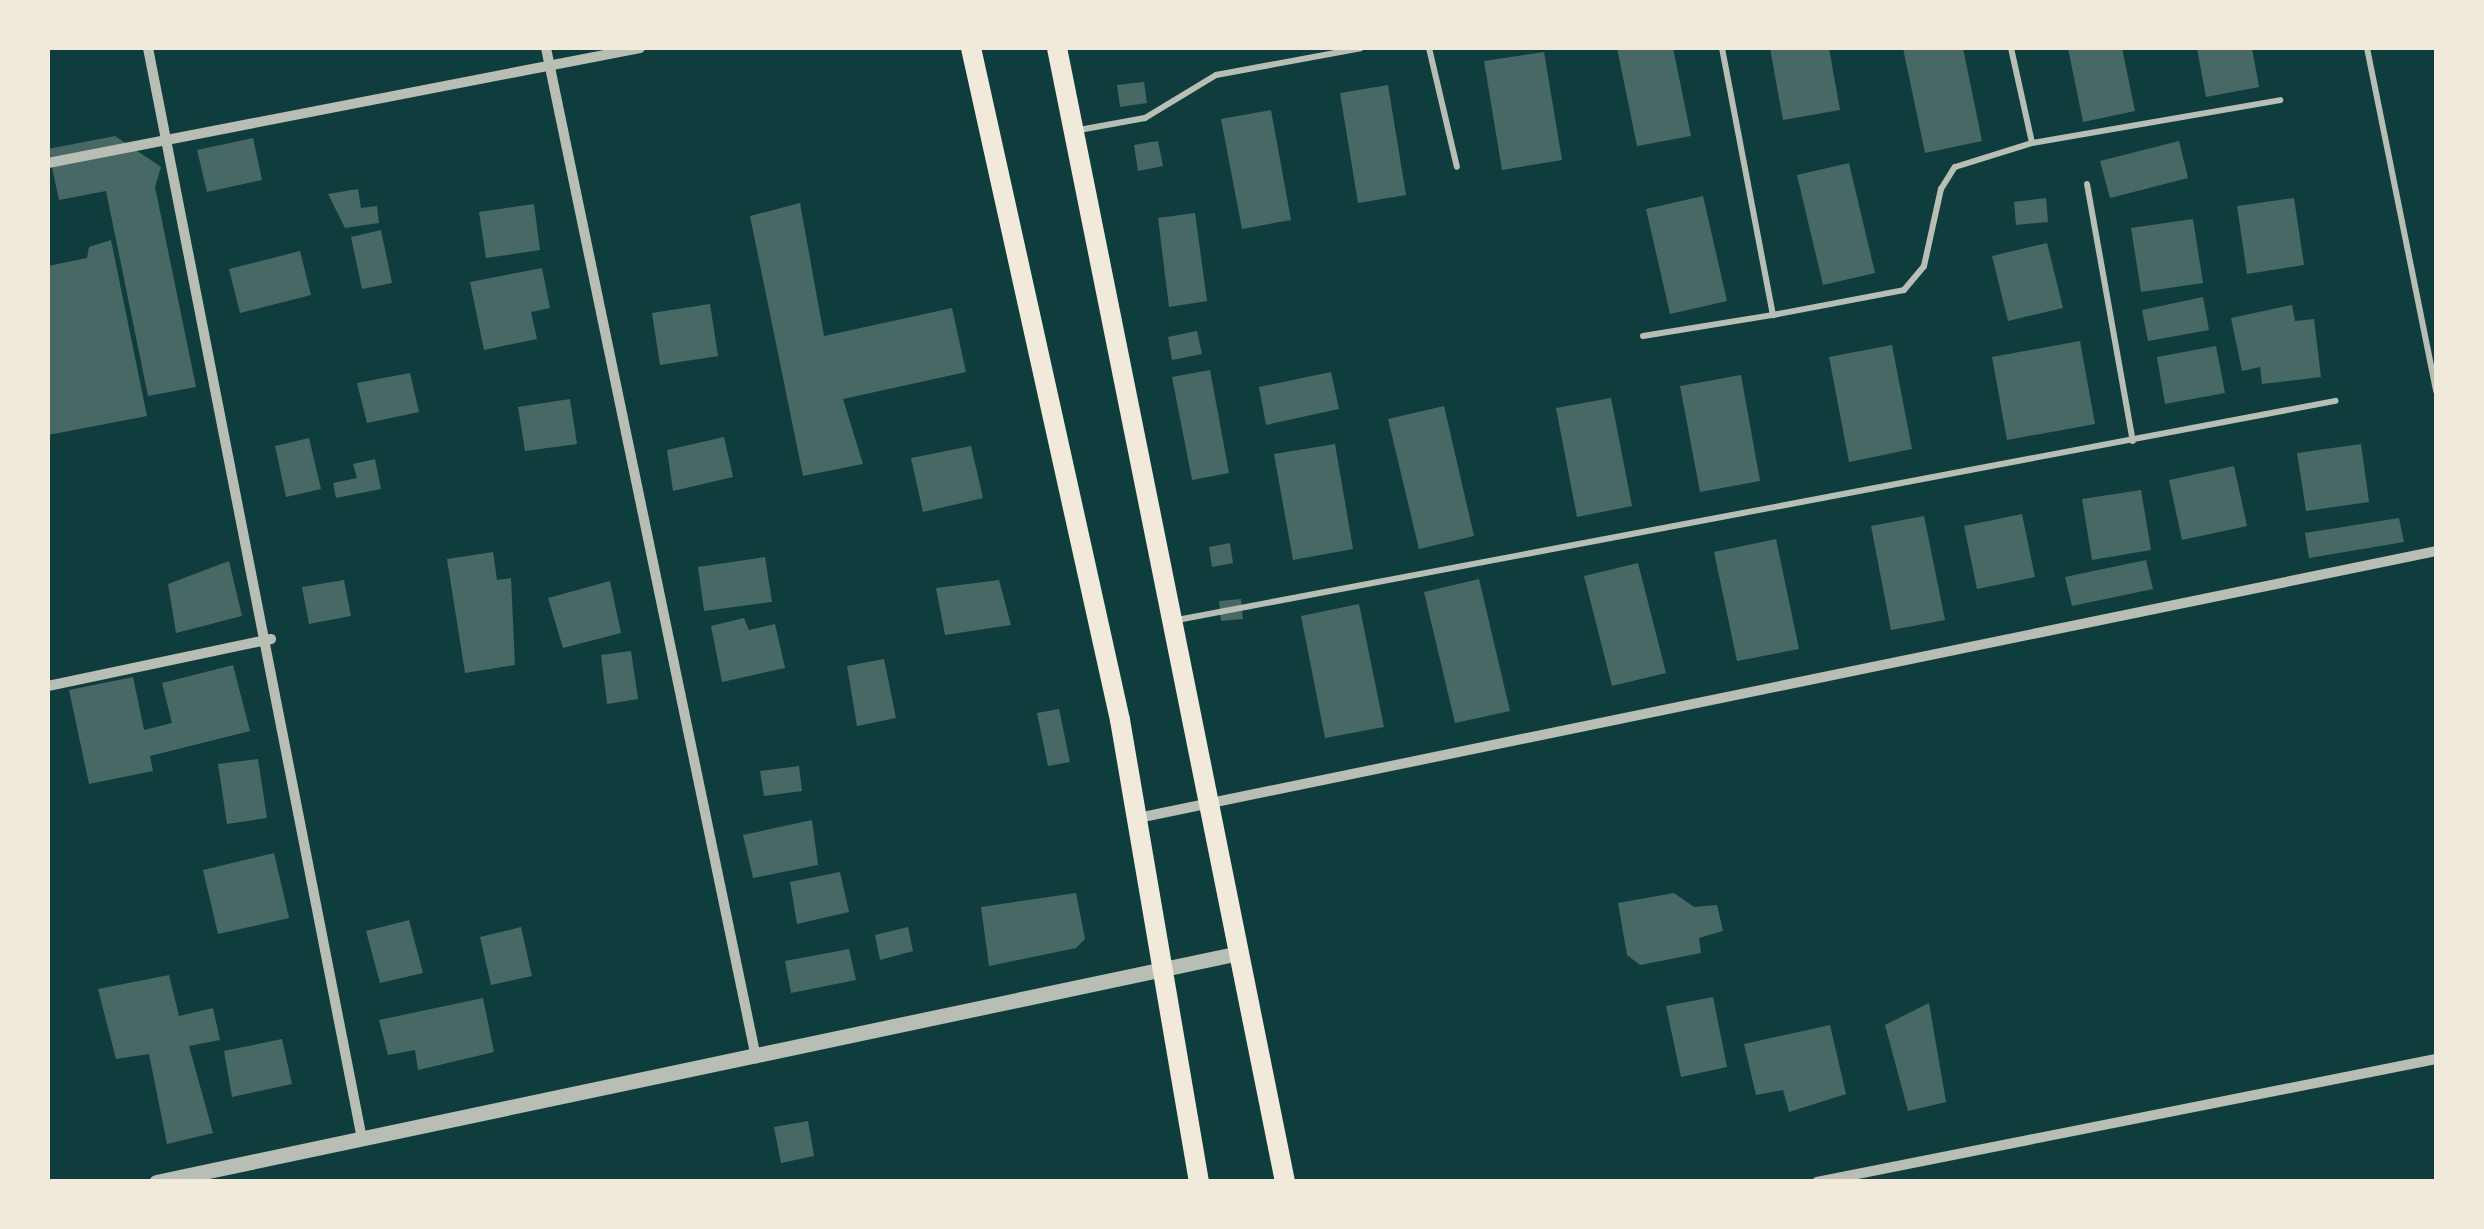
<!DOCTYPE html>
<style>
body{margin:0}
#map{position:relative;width:2484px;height:1229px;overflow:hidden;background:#0f3d3e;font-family:"Nunito Sans",sans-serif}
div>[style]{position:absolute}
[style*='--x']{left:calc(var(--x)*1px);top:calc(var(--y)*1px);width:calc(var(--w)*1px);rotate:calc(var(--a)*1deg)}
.building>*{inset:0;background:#486865}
.service>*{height:6px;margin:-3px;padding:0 3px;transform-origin:3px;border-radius:3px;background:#b8beb3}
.minor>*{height:10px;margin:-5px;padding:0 5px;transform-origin:5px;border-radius:5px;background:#b8beb3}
.tertiary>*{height:15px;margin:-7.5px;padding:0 7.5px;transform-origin:7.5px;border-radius:7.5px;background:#b8beb3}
.trunk>*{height:20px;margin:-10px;padding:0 10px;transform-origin:10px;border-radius:10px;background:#f1e9da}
span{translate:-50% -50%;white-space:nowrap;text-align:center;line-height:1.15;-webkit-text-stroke:10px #f1e9da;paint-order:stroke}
.frame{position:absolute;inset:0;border:50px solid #f1e9da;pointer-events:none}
</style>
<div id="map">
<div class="building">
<div style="clip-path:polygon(1617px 48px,1673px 48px,1691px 136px,1637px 146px)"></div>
<div style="clip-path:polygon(1770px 48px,1829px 48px,1840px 110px,1783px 120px)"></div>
<div style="clip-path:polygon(1903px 48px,1963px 48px,1982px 141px,1925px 153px)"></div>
<div style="clip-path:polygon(2068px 48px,2122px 48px,2135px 111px,2083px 122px)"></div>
<div style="clip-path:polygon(2197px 48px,2252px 48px,2259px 87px,2206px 97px)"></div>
<div style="clip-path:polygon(1544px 52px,1562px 160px,1502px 170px,1484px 61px)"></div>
<div style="clip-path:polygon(1144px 82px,1147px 103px,1120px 107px,1117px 85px)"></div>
<div style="clip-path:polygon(1388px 85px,1406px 195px,1358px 203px,1340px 93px)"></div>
<div style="clip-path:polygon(1271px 110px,1291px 220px,1242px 229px,1221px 119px)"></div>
<div style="clip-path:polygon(115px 136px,161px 167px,155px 187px,196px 387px,148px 396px,106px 191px,59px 200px,48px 149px)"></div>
<div style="clip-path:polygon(253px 138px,262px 180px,207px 192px,197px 150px)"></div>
<div style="clip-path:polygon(1158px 141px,1163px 166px,1138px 171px,1134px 145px)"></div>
<div style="clip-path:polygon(2179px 141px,2188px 178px,2110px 198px,2100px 161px)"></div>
<div style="clip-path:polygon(1849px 163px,1875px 273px,1823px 285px,1797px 175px)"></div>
<div style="clip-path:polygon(358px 189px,361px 208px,377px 206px,379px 223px,345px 228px,328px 194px)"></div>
<div style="clip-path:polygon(1703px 196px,1727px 301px,1670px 314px,1646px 209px)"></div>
<div style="clip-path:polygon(2046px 198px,2048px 222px,2016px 225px,2014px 202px)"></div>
<div style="clip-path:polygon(2294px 198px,2304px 265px,2247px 274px,2237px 206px)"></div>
<div style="clip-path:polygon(800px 203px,824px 336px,952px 308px,966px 372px,843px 399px,863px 464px,803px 476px,750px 216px)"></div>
<div style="clip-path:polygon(534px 204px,540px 250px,486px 258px,479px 212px)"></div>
<div style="clip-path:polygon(1195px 213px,1207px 301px,1169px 307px,1158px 218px)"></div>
<div style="clip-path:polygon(2193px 219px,2203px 283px,2141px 292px,2131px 228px)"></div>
<div style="clip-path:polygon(381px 230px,392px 283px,362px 289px,351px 237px)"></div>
<div style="clip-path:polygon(111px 240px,147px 416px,48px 435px,48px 266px,87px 258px,89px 247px)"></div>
<div style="clip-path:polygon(2047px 243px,2063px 308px,2008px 321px,1992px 256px)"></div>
<div style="clip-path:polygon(300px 251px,311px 295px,240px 313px,229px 269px)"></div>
<div style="clip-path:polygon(542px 268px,550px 308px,531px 312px,537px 339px,484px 350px,470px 282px)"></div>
<div style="clip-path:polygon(2203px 297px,2209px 330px,2148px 341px,2142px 310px)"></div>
<div style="clip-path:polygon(710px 304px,718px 356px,660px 365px,652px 313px)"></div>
<div style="clip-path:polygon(2292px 305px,2295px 321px,2314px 319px,2321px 377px,2262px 384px,2260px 367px,2242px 371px,2231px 318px)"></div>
<div style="clip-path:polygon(1197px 331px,1202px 354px,1172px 360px,1168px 337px)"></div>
<div style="clip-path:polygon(2080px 341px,2095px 424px,2007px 440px,1992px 357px)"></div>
<div style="clip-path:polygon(1892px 345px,1912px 449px,1849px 462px,1829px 357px)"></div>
<div style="clip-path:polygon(2216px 346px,2225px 393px,2165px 404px,2157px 357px)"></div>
<div style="clip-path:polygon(1210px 370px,1229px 473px,1192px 480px,1172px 377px)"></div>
<div style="clip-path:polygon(1331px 372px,1339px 409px,1266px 425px,1259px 387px)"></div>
<div style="clip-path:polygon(410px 373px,419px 412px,367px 423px,357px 383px)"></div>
<div style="clip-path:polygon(1741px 375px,1760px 481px,1700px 492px,1680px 386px)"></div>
<div style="clip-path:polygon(1611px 398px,1632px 506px,1577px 517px,1556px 408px)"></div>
<div style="clip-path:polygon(570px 399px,577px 444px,525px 451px,518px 407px)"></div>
<div style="clip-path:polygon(1444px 406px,1474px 536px,1419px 549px,1388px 419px)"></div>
<div style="clip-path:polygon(724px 437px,733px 477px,673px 491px,667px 450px)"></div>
<div style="clip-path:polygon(309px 438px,321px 489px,286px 497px,275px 446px)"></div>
<div style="clip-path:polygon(1335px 444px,1353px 549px,1293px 560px,1274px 454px)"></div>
<div style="clip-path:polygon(2361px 444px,2369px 502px,2306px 511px,2297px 453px)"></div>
<div style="clip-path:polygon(971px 446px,983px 498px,923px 512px,911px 458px)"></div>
<div style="clip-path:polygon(375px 459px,381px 489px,336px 498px,333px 483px,357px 478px,353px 464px)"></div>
<div style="clip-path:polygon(2234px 466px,2247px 526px,2182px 540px,2169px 480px)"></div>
<div style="clip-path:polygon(2141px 490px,2151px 550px,2092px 560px,2082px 499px)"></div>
<div style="clip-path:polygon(2022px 514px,2035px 577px,1977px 589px,1964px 526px)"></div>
<div style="clip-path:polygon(1924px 516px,1945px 620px,1891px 630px,1871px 526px)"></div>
<div style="clip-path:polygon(2399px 518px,2404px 542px,2309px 558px,2305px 533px)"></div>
<div style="clip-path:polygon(1776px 539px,1799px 649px,1737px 661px,1714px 552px)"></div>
<div style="clip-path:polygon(1230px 543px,1233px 563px,1212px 567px,1209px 547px)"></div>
<div style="clip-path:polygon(493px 552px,497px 580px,511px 578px,515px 665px,465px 673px,447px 559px)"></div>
<div style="clip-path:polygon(765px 557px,772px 602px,704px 611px,698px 567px)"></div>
<div style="clip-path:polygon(2146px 560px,2153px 589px,2072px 606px,2065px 577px)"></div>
<div style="clip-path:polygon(229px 561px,242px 616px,176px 633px,168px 584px)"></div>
<div style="clip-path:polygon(1638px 563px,1666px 673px,1612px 686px,1584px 576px)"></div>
<div style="clip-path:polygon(1479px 579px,1510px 711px,1455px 723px,1424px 592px)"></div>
<div style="clip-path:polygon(344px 580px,351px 616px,309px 624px,302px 587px)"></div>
<div style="clip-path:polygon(999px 580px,1011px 625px,945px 635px,936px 588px)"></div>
<div style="clip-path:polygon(610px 581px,621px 633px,563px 648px,548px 598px)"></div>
<div style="clip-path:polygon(1241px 599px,1243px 619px,1221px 621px,1219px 601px)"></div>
<div style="clip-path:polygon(1359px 604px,1384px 727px,1325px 738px,1301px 616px)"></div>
<div style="clip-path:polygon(744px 618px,749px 630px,775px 624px,785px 668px,722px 682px,711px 626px)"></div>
<div style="clip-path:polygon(631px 651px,638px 699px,607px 704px,601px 655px)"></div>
<div style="clip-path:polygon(884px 659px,896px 718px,857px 726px,847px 666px)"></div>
<div style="clip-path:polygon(233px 665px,250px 731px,150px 756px,153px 771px,89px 784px,69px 690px,133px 677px,144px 730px,172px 723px,162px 683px)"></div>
<div style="clip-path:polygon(1059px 709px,1070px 762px,1048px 766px,1037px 713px)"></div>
<div style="clip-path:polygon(258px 759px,267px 818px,227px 824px,218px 764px)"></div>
<div style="clip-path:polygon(799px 766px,802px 791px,764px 796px,760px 771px)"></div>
<div style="clip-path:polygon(812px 820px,818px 865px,753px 878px,743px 835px)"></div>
<div style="clip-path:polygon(274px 853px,289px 918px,218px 934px,203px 870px)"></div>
<div style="clip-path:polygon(840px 872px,849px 912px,797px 924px,790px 882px)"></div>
<div style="clip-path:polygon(1076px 893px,1085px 939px,1076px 948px,989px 966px,981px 907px)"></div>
<div style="clip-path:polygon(1674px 893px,1694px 907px,1717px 905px,1723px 931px,1699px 938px,1701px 953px,1640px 965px,1627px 955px,1618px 903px)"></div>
<div style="clip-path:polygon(409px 920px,423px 973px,380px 983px,366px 931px)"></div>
<div style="clip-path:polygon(521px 927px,532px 976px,491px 985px,480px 937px)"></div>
<div style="clip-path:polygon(908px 927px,913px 951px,880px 960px,875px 935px)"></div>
<div style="clip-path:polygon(849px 949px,856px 980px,791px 993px,785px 961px)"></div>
<div style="clip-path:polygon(169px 975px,179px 1016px,213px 1008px,220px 1040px,189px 1046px,213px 1133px,167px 1144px,149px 1054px,116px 1059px,98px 989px)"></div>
<div style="clip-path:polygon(1713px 997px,1727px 1067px,1681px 1077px,1666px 1006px)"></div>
<div style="clip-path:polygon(483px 998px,494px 1052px,418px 1070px,415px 1050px,388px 1055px,379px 1020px)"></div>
<div style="clip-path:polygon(1929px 1003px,1946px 1102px,1908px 1111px,1885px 1025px)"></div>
<div style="clip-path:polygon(1830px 1025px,1846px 1094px,1789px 1112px,1783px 1090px,1756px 1095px,1744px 1044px)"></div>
<div style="clip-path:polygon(282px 1039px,292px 1084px,232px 1097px,224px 1051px)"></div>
<div style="clip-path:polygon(808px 1121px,814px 1156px,781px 1163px,774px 1127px)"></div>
</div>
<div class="service">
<div style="--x:1429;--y:48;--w:122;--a:76.8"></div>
<div style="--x:1722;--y:48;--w:272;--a:79.2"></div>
<div style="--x:1773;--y:315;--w:133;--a:-10.8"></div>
<div style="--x:1904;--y:290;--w:31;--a:-50"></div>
<div style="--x:1924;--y:266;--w:79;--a:-77.6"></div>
<div style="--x:1941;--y:189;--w:26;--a:-58"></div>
<div style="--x:1955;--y:167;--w:81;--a:-17.3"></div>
<div style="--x:2032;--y:143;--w:252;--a:-9.8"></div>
<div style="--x:2011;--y:48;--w:97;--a:77.5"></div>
<div style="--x:2367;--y:48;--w:350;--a:78.6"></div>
<div style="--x:1079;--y:130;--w:67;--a:-10.3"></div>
<div style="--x:1145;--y:118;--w:83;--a:-31.2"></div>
<div style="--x:1216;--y:75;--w:147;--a:-10.5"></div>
<div style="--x:2087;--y:184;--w:261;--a:79.9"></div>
<div style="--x:1643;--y:336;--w:132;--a:-9.2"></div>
<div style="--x:1177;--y:620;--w:1179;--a:-10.71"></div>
</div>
<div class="minor">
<div style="--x:148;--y:48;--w:1112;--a:78.9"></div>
<div style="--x:546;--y:48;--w:1032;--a:78.25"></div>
<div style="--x:48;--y:163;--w:603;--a:-10.99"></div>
<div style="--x:48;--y:686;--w:228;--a:-11.9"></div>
<div style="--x:1138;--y:818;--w:1325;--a:-11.62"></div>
<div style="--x:1817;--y:1182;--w:631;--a:-11.24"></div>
</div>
<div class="tertiary">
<div style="--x:156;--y:1182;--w:1107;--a:-11.94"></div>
</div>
<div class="trunk">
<div style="--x:971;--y:48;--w:688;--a:77.5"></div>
<div style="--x:1120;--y:720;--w:469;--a:80.3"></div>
<div style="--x:1057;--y:48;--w:1157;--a:78.63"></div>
</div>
<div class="frame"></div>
</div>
